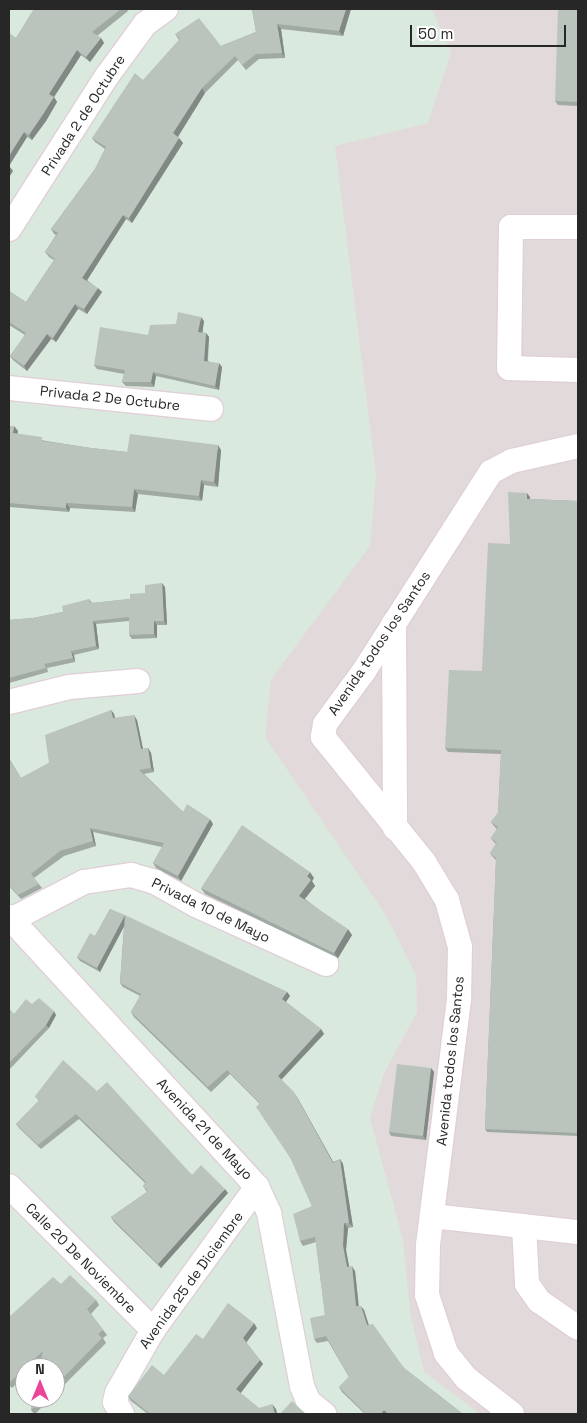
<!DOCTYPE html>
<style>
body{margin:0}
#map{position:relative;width:587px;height:1423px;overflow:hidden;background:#dae9de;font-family:"Space Grotesk",sans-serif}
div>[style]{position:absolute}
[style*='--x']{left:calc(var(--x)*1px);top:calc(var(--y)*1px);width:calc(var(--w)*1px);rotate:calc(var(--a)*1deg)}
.industrial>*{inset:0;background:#e2dada}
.roads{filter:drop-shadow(1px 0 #e0cfd8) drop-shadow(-1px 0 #e0cfd8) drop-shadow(0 1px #e0cfd8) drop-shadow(0 -1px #e0cfd8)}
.minor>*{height:24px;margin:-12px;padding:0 12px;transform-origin:12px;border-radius:12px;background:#fff}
.wall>*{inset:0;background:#a0a9a2}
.shaded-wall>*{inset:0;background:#828984}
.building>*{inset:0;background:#bac4bc}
span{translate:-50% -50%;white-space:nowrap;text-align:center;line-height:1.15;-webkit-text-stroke:4px #fff;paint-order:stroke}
.street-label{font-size:14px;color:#272727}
.frame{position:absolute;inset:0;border:10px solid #272727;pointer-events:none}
.north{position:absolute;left:15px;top:1358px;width:50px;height:50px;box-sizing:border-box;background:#fff;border:1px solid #a9a9a9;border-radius:50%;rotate:0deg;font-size:14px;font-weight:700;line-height:20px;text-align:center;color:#272727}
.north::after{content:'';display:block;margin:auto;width:18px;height:22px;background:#ec4499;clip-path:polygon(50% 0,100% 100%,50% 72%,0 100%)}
.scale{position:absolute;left:410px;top:25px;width:156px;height:22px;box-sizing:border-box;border:2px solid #272727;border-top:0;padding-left:6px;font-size:15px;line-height:18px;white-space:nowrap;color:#272727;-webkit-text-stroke:4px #fff;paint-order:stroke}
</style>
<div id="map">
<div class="industrial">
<div style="clip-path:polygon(432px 9px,578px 9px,578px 1414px,480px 1414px,424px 1372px,410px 1313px,403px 1240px,370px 1118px,384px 1073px,417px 1012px,416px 975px,387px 917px,265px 737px,271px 679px,370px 546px,376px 476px,335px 146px,428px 123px,451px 53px)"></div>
</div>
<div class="roads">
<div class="minor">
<div style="--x:578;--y:227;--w:67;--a:180"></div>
<div style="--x:511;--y:227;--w:141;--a:90.8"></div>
<div style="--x:509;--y:368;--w:69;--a:1.7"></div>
<div style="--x:9;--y:229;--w:182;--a:-57.4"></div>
<div style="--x:107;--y:76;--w:64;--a:-53.8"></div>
<div style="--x:145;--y:24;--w:26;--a:-36"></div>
<div style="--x:9;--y:388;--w:203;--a:5.9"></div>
<div style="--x:394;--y:623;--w:205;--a:89.7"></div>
<div style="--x:9;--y:702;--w:62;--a:-14"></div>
<div style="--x:69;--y:687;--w:69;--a:-5"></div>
<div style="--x:9;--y:917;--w:367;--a:47.4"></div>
<div style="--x:257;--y:1187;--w:29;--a:65"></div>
<div style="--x:269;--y:1213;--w:176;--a:79.2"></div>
<div style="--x:302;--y:1386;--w:16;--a:68"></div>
<div style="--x:308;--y:1401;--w:21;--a:39"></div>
<div style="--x:11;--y:920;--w:82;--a:-27.5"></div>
<div style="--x:84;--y:882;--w:48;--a:-8.5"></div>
<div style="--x:131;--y:875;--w:25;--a:16"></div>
<div style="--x:155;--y:882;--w:47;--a:29.3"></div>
<div style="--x:196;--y:905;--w:143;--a:24.4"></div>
<div style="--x:9;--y:1186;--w:204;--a:45"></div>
<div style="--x:432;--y:1216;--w:147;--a:6.3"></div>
<div style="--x:524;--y:1226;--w:58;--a:87"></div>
<div style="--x:527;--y:1284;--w:21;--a:55"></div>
<div style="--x:539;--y:1301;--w:47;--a:34.7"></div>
<div style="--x:122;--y:1414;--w:14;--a:-120"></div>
<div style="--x:115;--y:1402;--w:9;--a:-77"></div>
<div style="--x:117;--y:1393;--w:73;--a:-60.3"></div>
<div style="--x:153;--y:1330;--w:177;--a:-54"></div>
<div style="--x:512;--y:1414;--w:58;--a:-142"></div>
<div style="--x:466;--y:1378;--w:32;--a:-129"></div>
<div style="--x:446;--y:1353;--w:61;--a:-108.1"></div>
<div style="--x:427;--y:1295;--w:50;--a:-88.9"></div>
<div style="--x:428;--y:1245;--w:249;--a:-82.8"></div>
<div style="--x:459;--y:998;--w:51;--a:-88.9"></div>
<div style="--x:460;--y:947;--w:49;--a:-105.5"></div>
<div style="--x:447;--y:900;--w:44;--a:-121.2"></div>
<div style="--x:424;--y:862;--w:161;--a:-128.9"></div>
<div style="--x:323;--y:737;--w:13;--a:-81"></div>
<div style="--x:325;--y:724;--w:66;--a:-53.7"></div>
<div style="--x:364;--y:671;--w:236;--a:-57.5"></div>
<div style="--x:491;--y:472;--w:24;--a:-28"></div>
<div style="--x:512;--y:461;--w:68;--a:-12.8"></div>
</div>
</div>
<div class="wall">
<div style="clip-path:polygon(34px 9px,127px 9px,128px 11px,97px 36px,101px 38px,104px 43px,90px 62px,81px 55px,54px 97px,57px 102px,46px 121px,32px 140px,27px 137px,9px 166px,13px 171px,9px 177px,9px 33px,16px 38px)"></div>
<div style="clip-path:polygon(252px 9px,351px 9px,343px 36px,281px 29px,285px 58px,259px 59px,246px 70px,238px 60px,205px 93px,178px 137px,183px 143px,132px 223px,126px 219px,87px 280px,102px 292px,87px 314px,78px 309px,56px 342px,51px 339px,27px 371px,13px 360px,10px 356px,25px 335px,9px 325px,9px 291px,26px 302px,54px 260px,49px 257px,45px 252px,56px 235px,54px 234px,51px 229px,95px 169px,105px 149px,95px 142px,92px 138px,179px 40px,175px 34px,221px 46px,256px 32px)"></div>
<div style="clip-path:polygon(578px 9px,578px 106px,558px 105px,555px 101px)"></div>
<div style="clip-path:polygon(204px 321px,202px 332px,206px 333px,209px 337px,208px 361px,222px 367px,219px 390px,156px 376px,154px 387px,126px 386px,122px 382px,124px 374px,97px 369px,94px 365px,148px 335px,176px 324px)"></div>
<div style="clip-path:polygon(9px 426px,18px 431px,17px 434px,46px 441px,91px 448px,127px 452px,221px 450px,218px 487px,204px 485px,202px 501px,138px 494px,135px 512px,70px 508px,69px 512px,9px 507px)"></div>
<div style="clip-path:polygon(530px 497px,530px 499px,578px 501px,578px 1136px,487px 1132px,485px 1129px,496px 860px,493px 857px,490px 853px,496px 844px,493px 841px,491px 838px,497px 829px,494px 826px,491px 822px,498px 813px,501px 754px,448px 752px,445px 748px,482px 671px,510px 544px)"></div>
<div style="clip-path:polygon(165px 587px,167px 625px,157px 625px,157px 638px,132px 639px,129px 635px,129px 621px,96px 624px,99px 649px,74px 655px,75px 662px,47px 668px,48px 672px,9px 683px,9px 620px,33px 618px,63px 612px,89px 599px,92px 603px,130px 599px,145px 593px)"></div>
<div style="clip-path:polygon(111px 710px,114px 714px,115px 718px,137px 720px,143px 749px,148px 748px,151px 753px,154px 772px,144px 774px,183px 812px,213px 824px,181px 881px,156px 868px,153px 863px,162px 847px,93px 832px,96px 846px,64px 856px,34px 878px,42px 888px,21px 899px,9px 886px,9px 758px,21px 778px,49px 763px)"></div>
<div style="clip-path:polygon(314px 878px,312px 881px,315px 886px,305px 899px,352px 935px,338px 958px,205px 894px,201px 888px)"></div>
<div style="clip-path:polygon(110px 909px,287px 992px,290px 996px,286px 1002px,321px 1029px,324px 1034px,281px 1080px,297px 1097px,333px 1162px,340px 1159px,343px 1164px,353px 1227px,348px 1228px,346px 1250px,349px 1267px,355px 1271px,359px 1306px,364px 1310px,369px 1325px,404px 1368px,463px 1414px,365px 1414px,342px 1392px,339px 1387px,349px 1377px,328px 1341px,317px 1343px,314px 1339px,325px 1315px,316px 1242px,303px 1246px,300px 1241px,312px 1206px,291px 1159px,259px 1103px,230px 1074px,211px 1092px,134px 1017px,131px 1012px,140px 996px,123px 987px,120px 983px,124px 926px,100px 972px,80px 961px,77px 957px,95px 936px)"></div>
<div style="clip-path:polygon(32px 1004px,56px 1015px,49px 1028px,9px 1070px,9px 1009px,14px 1014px)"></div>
<div style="clip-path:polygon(431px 1068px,434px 1072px,426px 1140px,391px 1136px,389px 1132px)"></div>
<div style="clip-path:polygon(97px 1091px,192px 1175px,228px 1193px,161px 1268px,114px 1222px,111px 1217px,147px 1192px,143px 1186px,145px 1183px,79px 1119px,41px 1149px,19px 1128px,16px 1124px,39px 1101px,35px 1096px)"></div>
<div style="clip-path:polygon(61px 1284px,96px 1300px,99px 1305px,91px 1314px,107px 1335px,103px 1338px,106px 1343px,55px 1394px,55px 1368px,41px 1361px,33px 1368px,25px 1368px,25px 1376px,12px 1388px,9px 1385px,9px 1317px)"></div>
<div style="clip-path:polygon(257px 1328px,246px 1342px,263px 1364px,240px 1393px,259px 1408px,276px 1409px,277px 1414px,148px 1414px,131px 1401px,128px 1396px,164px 1375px,203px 1339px)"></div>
<div style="clip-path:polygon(33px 1398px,51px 1398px,35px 1414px,34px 1414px,31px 1410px)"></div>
</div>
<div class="shaded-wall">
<div style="clip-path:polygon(346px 9px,351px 9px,343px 36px,339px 31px)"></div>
<div style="clip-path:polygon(277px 24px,281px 29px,285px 58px,282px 53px)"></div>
<div style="clip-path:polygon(101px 38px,104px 43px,90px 62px,86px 57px)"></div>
<div style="clip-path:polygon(77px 50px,81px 55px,54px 97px,57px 102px,46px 121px,32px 140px,29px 135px,49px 94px)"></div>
<div style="clip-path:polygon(202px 88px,205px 93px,177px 138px,173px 133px)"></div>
<div style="clip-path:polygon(24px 132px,27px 137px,9px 166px,13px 171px,9px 177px,9px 156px)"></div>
<div style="clip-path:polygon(179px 138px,183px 143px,132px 223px,129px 218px)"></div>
<div style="clip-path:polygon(123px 215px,126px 219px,86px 282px,82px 278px)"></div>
<div style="clip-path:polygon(98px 288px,102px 292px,87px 314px,84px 309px)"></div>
<div style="clip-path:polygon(75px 304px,78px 309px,56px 342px,53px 338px)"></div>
<div style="clip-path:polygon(201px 317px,204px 321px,202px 336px,198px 332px)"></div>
<div style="clip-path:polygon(206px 333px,209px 337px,207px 365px,204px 361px)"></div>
<div style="clip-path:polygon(47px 334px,51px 339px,27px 371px,24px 366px)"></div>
<div style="clip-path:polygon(219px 363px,222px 367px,219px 390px,215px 386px)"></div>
<div style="clip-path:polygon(153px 372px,156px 376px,154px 387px,151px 382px)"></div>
<div style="clip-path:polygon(14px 426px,18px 431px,17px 438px,13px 433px)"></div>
<div style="clip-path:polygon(218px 445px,221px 450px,218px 487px,214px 482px)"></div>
<div style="clip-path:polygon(201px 480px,204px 485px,202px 501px,199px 496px)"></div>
<div style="clip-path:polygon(134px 489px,138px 494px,135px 512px,132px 507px)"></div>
<div style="clip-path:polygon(527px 493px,530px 497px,529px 503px,527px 499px)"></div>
<div style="clip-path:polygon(66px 503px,70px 508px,69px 512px,66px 508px)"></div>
<div style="clip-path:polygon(162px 583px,165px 587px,167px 625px,164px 621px)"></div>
<div style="clip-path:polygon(93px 621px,96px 624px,99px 649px,96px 646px)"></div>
<div style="clip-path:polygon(154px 621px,157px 625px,157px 638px,154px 634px)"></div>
<div style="clip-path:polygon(71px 651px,74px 655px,75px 662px,73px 658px)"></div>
<div style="clip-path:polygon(111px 710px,114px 714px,116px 723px,113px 718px)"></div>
<div style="clip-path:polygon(134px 715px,137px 720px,144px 754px,141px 749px)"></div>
<div style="clip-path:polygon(148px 748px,151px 753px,154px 772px,151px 768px)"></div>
<div style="clip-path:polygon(210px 819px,213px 824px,181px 881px,178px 876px)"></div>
<div style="clip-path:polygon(90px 828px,93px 832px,96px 846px,93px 841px)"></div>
<div style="clip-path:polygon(310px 872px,314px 878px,312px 881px,315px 886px,303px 901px,299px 896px,307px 876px)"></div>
<div style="clip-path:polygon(125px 915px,128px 919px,100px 972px,97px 968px)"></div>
<div style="clip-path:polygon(348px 929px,352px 935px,338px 958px,334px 953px)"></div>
<div style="clip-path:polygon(287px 992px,290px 996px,285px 1003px,282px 999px)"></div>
<div style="clip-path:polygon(54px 1011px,56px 1015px,49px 1028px,46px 1025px)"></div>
<div style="clip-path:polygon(321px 1029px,324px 1034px,281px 1080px,278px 1076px)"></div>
<div style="clip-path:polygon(431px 1068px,434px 1072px,426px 1140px,423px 1136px)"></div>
<div style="clip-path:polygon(294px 1092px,297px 1097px,336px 1167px,333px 1163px)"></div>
<div style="clip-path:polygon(340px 1159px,343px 1164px,353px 1227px,349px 1223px)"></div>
<div style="clip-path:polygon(225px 1189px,228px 1193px,161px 1268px,158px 1264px)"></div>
<div style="clip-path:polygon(344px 1223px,348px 1228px,346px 1250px,350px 1271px,347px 1267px,343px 1246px)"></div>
<div style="clip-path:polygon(352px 1266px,355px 1271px,359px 1311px,356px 1306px)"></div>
<div style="clip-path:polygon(361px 1306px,364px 1310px,370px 1330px,367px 1325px)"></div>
<div style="clip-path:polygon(254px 1323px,257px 1328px,246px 1343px,243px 1338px)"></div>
<div style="clip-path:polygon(260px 1360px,263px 1364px,240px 1394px,236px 1389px)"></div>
<div style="clip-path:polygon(272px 1404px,276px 1409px,277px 1414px,275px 1414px)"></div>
<div style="clip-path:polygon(384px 1410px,387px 1414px,381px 1414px)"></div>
</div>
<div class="building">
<div style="clip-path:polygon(34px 9px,121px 9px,92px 32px,101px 38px,86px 57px,77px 50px,49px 94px,54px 97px,42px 116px,29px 135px,24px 132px,9px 156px,9px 33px,16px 38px)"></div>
<div style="clip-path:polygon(252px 9px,346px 9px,339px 31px,277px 24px,282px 53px,256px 54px,242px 65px,235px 56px,202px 88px,173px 133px,179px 138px,129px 218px,123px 215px,82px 278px,98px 288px,84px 309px,75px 304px,53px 338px,47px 334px,24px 366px,10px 356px,26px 333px,9px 322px,9px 291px,26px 302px,55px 259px,45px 252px,58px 233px,51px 229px,95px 169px,106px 147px,92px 138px,135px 73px,143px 80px,180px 39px,175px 34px,199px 18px,221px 46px,256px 32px)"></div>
<div style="clip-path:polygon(558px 9px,578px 9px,578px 102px,555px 101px)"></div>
<div style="clip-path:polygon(178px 312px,201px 317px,198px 332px,206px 333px,204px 361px,219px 363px,215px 386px,153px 372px,151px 382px,122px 382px,125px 370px,94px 365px,100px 327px,148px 335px,150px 325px,176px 324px)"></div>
<div style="clip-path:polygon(9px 426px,14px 426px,13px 433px,42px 437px,42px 441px,91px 448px,127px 452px,130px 434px,218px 445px,214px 482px,201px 480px,199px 496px,134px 489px,132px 507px,66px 503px,66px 508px,9px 503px)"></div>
<div style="clip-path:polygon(508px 492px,527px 493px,527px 499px,578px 501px,578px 1133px,485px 1129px,496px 858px,490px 853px,497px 843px,491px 838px,498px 827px,491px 822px,498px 813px,501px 750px,445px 748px,449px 670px,482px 671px,488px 543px,510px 544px)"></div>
<div style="clip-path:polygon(162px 583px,164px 621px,154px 621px,154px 634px,129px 635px,129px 617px,93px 621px,96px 646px,71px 651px,73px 658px,44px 664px,46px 668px,9px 678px,9px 620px,33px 618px,63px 612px,62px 606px,89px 599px,90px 603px,130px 599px,130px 594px,145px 593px,145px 585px)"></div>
<div style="clip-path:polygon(111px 710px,113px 718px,134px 715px,141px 749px,148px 748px,151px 768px,139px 770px,183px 812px,187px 804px,210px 819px,178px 876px,153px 863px,164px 843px,90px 828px,93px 841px,60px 851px,31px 874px,39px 884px,18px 895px,9px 885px,9px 759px,21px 778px,49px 763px,45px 735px)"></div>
<div style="clip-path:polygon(242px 825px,310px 872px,307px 876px,311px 880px,299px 896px,348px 929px,334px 953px,201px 888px)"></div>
<div style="clip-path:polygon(110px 909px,125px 915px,97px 968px,77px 957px,90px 933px,95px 936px)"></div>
<div style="clip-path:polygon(125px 915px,287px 992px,282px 999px,321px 1029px,278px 1076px,294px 1092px,333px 1163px,340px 1159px,349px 1223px,344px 1223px,343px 1246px,347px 1267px,352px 1266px,356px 1306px,361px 1306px,367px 1325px,373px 1324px,404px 1368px,463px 1414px,389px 1414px,384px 1410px,381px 1414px,366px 1414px,339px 1387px,349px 1377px,326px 1336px,314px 1339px,310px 1318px,325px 1315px,315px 1237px,300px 1241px,293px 1214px,312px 1206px,291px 1159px,256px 1107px,260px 1103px,227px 1070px,208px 1087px,131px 1012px,141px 994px,120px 983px)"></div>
<div style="clip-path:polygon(39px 998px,54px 1011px,46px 1025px,9px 1063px,9px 1009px,14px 1014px,26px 999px,32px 1004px)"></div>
<div style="clip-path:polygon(63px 1060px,97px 1091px,107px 1082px,192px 1175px,201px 1165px,225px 1189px,158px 1264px,111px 1217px,148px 1191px,143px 1186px,146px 1182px,76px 1114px,38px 1145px,16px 1124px,39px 1100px,35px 1096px)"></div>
<div style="clip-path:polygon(397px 1064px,431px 1068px,423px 1136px,389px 1132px)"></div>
<div style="clip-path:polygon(70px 1275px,96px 1300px,87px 1309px,103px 1330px,98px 1334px,102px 1338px,55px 1386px,55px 1368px,39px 1368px,43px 1351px,9px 1383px,9px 1317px,53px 1277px,61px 1284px)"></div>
<div style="clip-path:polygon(228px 1303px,254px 1323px,243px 1338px,260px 1360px,236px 1389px,259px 1408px,272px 1404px,275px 1414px,150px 1414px,128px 1396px,152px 1365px,164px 1375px,196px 1334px,203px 1339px)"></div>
<div style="clip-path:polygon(33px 1398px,43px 1398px,31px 1410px)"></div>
<div style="clip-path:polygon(292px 1401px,306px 1414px,280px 1414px)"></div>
</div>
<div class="street-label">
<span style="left:83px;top:115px;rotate:-57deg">Privada 2 de Octubre</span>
<span style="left:110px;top:398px;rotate:6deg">Privada 2 De Octubre</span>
<span style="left:379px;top:643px;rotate:-56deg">Avenida todos los Santos</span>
<span style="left:211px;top:910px;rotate:26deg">Privada 10 de Mayo</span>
<span style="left:450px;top:1061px;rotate:-84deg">Avenida todos los Santos</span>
<span style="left:205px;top:1129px;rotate:47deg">Avenida 21 de Mayo</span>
<span style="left:81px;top:1258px;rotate:45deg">Calle 20 De Noviembre</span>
<span style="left:191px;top:1280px;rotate:-54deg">Avenida 25 de Diciembre</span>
</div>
<div class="frame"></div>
<div class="north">N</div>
<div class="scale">50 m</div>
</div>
